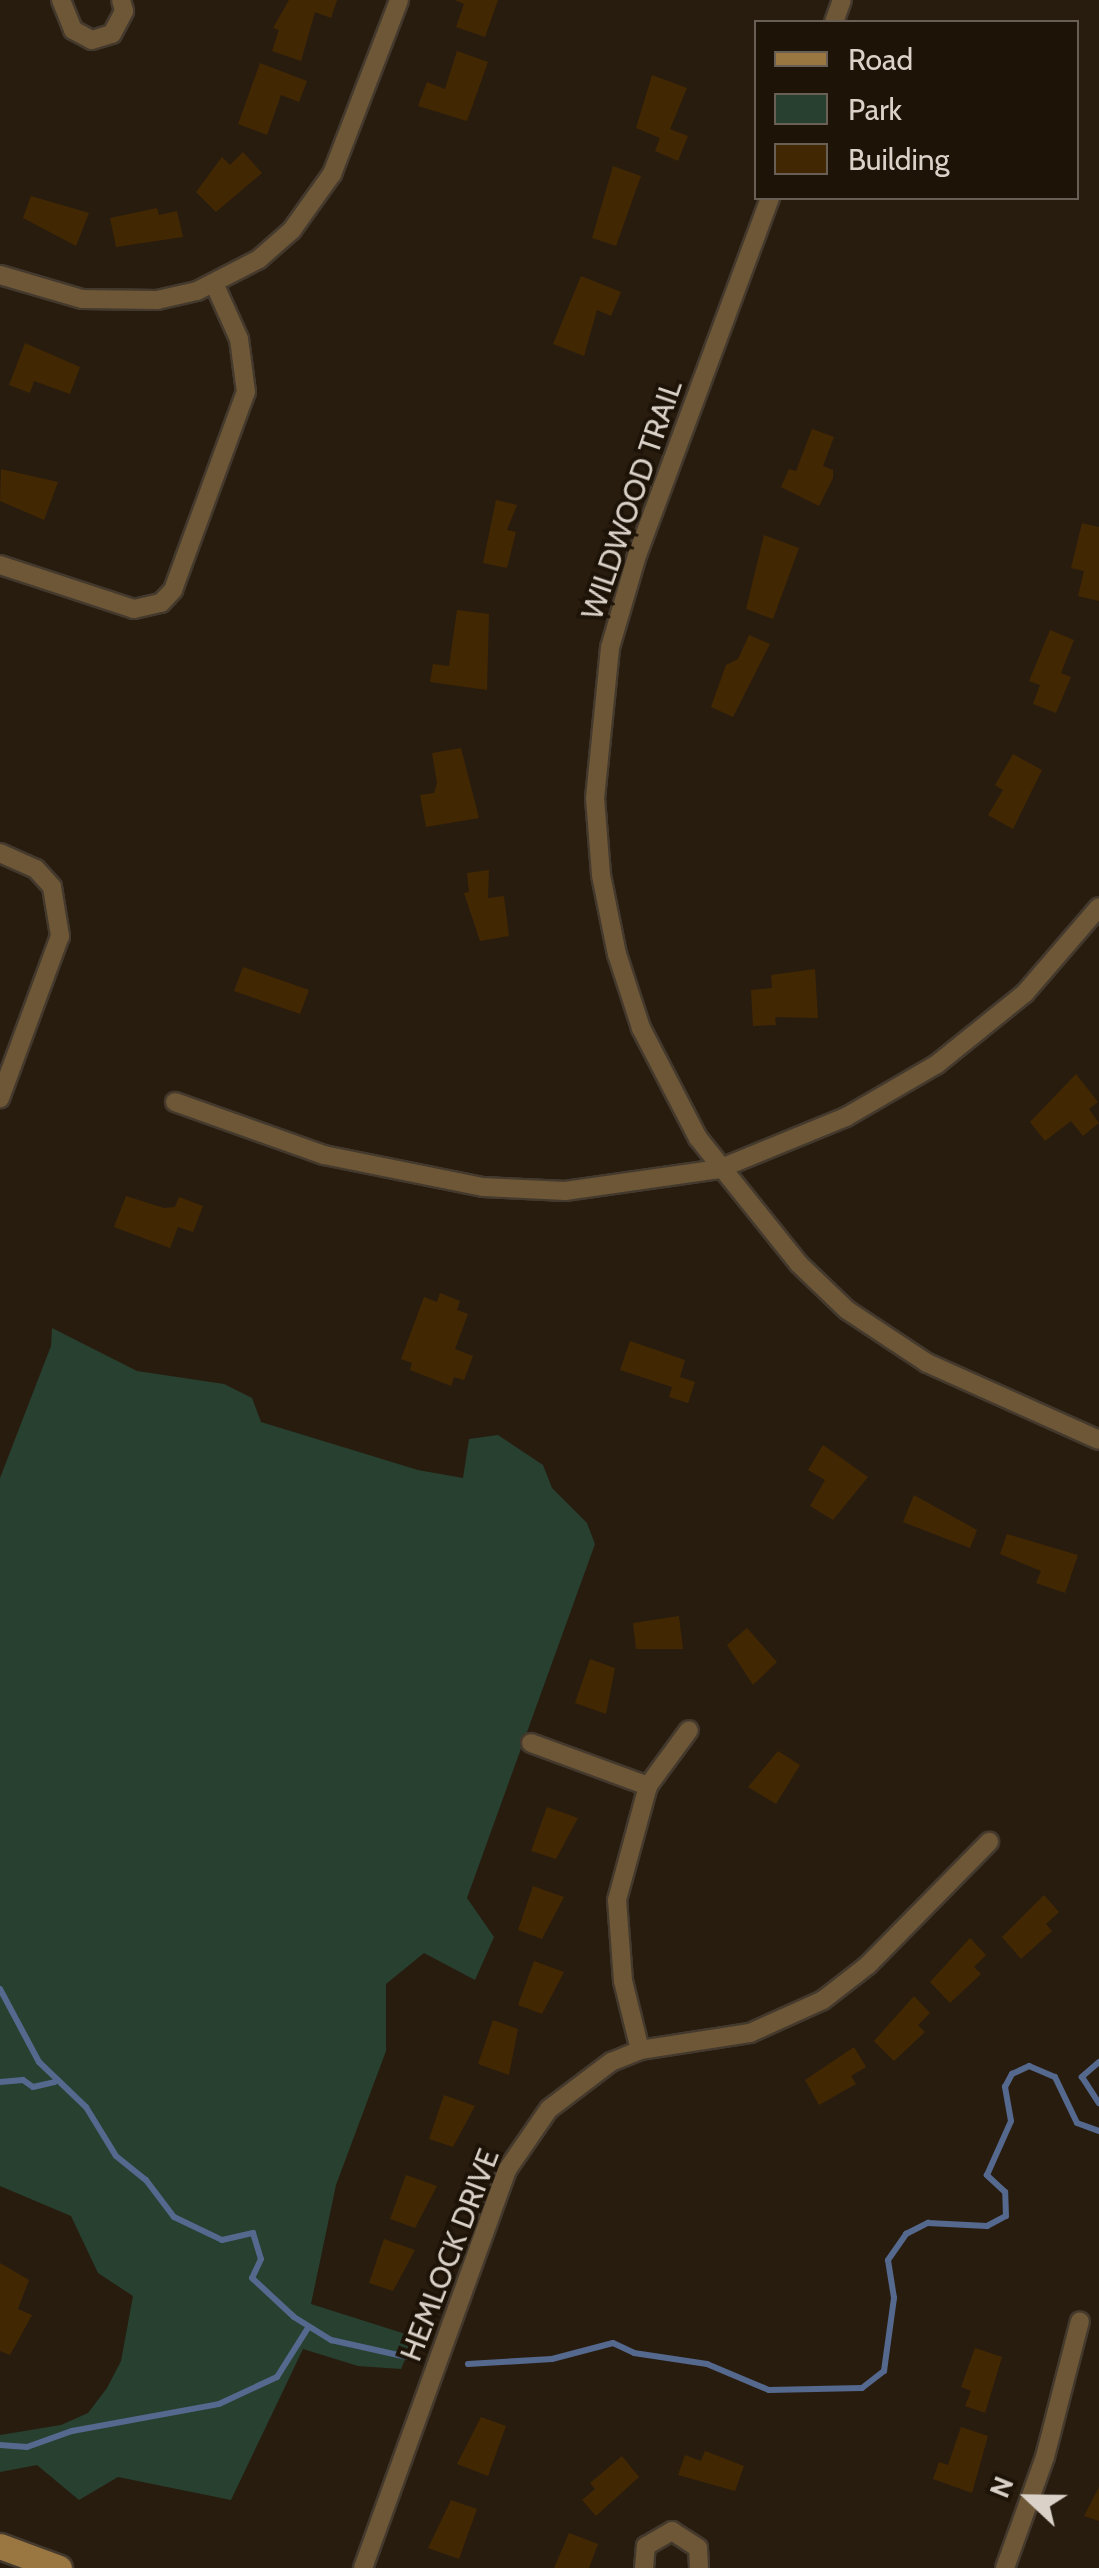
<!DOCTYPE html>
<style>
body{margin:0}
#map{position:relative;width:1099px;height:2568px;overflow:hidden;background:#281c0f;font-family:Cabin,sans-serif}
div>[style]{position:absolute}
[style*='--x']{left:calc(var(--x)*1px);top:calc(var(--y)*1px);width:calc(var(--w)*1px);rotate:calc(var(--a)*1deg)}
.green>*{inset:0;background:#274030}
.stream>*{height:6px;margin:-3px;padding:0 3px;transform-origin:3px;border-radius:3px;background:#55688d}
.building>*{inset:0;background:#422703}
.roads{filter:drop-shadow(2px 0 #44392d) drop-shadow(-2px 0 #44392d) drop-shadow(0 2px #44392d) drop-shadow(0 -2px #44392d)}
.street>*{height:18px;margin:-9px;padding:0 9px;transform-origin:9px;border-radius:9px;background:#6d5737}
.secondary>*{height:25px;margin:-12.5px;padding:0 12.5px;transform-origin:12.5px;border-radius:12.5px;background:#9a7641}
span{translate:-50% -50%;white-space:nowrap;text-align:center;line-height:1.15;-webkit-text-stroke:8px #1e1307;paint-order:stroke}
.street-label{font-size:30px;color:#dad2c9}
.legend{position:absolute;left:754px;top:20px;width:325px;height:180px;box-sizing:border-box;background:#1e1307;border:2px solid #695f55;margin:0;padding:12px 18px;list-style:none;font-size:30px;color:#dad2c9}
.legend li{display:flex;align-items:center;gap:20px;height:50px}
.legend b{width:50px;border:2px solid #695f55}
.north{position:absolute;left:979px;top:2448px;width:100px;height:100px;-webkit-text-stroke:8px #1e1307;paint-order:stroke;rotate:292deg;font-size:28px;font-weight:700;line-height:40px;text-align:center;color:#dad2c9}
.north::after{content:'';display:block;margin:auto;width:35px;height:45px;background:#dad2c9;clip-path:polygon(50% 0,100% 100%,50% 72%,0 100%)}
</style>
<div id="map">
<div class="green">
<div style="clip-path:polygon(52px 1328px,137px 1371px,224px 1384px,252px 1398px,261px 1422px,418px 1470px,463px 1478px,469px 1439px,498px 1435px,543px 1465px,552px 1488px,587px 1523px,595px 1544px,467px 1898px,494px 1937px,475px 1980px,424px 1953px,386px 1984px,386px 2051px,336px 2185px,311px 2304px,415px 2337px,401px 2369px,358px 2366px,303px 2349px,231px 2500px,118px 2477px,79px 2500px,37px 2465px,0 2472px,0 2435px,61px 2425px,88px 2413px,107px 2388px,121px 2361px,133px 2296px,98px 2273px,71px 2216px,0 2186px,0 1478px,51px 1346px)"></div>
</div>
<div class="stream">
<div style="--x:0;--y:1989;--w:83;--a:61.9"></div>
<div style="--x:39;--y:2062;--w:65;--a:43.8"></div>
<div style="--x:86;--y:2107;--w:57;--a:58.5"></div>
<div style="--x:116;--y:2156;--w:38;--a:39"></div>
<div style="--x:146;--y:2180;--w:46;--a:52.9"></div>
<div style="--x:174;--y:2217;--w:53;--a:25.6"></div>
<div style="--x:222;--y:2240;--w:32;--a:-13"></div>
<div style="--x:253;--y:2233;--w:27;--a:73"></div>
<div style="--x:261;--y:2259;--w:21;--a:115"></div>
<div style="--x:252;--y:2278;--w:57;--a:42.9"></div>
<div style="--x:294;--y:2317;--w:44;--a:31.9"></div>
<div style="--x:331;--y:2340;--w:78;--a:12.6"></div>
<div style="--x:1099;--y:2062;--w:23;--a:139"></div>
<div style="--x:1082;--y:2077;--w:31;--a:57"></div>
<div style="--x:0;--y:2082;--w:23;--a:-5"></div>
<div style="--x:23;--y:2080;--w:12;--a:35"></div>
<div style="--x:33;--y:2087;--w:22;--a:-13"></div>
<div style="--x:468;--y:2364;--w:84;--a:-3.4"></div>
<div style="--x:552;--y:2359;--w:63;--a:-14.7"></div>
<div style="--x:613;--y:2343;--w:23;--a:25"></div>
<div style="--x:634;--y:2353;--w:74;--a:8.6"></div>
<div style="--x:707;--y:2364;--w:67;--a:22.8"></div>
<div style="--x:769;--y:2390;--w:93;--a:-1.2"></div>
<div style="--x:862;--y:2388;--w:28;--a:-38"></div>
<div style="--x:884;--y:2371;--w:74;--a:-82.2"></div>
<div style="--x:894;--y:2298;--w:38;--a:-99"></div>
<div style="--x:888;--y:2260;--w:32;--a:-55"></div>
<div style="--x:906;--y:2234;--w:25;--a:-27"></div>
<div style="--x:928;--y:2223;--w:59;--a:2.9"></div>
<div style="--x:987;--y:2226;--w:21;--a:-28"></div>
<div style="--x:1006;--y:2216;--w:24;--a:-92"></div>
<div style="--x:1005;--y:2192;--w:25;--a:-137"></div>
<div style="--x:987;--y:2175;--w:59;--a:-66"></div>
<div style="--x:1011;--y:2121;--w:35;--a:-100"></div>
<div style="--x:1005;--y:2087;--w:15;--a:-62"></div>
<div style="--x:1012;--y:2074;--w:19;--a:-25"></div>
<div style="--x:1029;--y:2066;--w:28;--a:23"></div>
<div style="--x:1055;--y:2077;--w:51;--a:64.4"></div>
<div style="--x:1077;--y:2123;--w:23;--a:20"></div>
<div style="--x:0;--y:2445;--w:27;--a:4"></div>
<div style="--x:27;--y:2447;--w:48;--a:-19.6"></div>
<div style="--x:72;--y:2431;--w:149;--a:-10.4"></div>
<div style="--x:219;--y:2404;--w:64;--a:-25"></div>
<div style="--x:277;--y:2377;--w:58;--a:-57.7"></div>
</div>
<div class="building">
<div style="clip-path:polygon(289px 0,337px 0,331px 18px,315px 12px,301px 61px,272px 51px,279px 30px,273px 28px)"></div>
<div style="clip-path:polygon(455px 0,498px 0,485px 37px,456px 27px,464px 4px)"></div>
<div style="clip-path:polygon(457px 51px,488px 62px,467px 121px,418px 106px,427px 82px,445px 89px)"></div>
<div style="clip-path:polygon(260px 63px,307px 81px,299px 102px,281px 95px,267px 135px,238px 124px)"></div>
<div style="clip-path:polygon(652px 75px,687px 88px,670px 129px,688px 136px,678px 161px,655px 151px,660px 138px,636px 128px)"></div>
<div style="clip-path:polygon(243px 152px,262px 173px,216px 212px,196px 192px,222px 157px,230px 165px)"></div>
<div style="clip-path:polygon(613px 166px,641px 176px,616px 246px,592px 238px)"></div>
<div style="clip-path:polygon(31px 196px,89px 213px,76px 246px,23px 218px)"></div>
<div style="clip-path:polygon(157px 208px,159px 215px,177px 211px,183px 237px,116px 247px,110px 218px)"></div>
<div style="clip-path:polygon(581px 276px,621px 292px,611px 316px,597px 310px,584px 356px,553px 344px)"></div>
<div style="clip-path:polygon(25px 343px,80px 367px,70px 394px,34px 381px,30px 393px,9px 385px)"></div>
<div style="clip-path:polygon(812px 429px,834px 437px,823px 466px,833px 470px,833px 478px,819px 506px,781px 487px,789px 469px,796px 471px)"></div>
<div style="clip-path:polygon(1px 469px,58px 482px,44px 520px,0 501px)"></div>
<div style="clip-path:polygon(496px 500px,517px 505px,507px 530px,516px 532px,507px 568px,483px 563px)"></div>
<div style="clip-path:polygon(1082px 523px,1099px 527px,1099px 601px,1078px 596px,1084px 571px,1071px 568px)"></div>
<div style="clip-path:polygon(764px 535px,799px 548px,773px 619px,746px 609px)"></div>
<div style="clip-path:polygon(457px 610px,489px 614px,487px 690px,430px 682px,433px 664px,449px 666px)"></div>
<div style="clip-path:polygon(1050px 630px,1074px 640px,1061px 673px,1071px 677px,1056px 713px,1033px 704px,1040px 685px,1029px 681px)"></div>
<div style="clip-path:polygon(749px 635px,770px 644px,733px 717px,711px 707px,726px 665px,738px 659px)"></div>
<div style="clip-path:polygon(461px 748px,479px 818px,426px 827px,420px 795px,434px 793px,437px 783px,432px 753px)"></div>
<div style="clip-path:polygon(1013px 754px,1042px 770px,1013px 829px,988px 815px,1003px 790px,995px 785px)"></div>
<div style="clip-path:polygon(489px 870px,488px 898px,504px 896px,509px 936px,480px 941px,464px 893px,469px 892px,467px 873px)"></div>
<div style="clip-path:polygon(243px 967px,309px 990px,300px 1014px,234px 991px)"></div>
<div style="clip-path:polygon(815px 969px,818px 1018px,775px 1017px,776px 1025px,753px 1026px,751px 990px,772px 988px,771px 975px)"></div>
<div style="clip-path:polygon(1076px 1074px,1098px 1102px,1089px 1109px,1099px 1123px,1083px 1136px,1071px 1121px,1045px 1141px,1030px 1122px)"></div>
<div style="clip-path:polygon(126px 1196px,164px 1208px,175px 1207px,179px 1197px,203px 1206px,193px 1232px,178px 1227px,170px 1248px,114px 1227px)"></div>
<div style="clip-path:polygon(440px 1293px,460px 1301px,457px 1310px,468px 1314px,455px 1349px,473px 1356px,464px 1380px,454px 1377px,451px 1386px,410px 1370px,412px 1363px,401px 1359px,424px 1297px,437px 1302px)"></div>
<div style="clip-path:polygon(630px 1341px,685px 1360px,680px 1377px,695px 1382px,688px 1403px,669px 1397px,672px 1387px,620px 1370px)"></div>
<div style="clip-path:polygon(823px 1445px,868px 1477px,833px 1520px,810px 1506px,825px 1480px,808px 1470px)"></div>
<div style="clip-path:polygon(914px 1495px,977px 1530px,970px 1548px,903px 1522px)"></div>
<div style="clip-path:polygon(1007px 1534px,1078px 1555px,1065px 1593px,1036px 1583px,1041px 1571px,1000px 1554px)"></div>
<div style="clip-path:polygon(679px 1616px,683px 1649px,636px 1649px,633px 1623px)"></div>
<div style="clip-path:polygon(747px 1628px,777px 1662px,753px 1685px,727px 1645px)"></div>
<div style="clip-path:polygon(590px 1659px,615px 1668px,606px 1714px,575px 1703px)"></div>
<div style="clip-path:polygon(778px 1751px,800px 1765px,776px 1804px,748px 1787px)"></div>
<div style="clip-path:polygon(547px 1807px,578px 1818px,556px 1859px,531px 1851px)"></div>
<div style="clip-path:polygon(533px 1886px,564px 1897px,542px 1939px,518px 1930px)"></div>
<div style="clip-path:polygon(1044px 1895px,1059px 1912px,1046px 1924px,1052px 1931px,1021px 1959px,1002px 1937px)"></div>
<div style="clip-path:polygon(970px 1938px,986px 1955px,974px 1967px,981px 1974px,950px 2003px,930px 1982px)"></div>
<div style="clip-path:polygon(534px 1961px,564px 1972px,542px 2014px,518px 2005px)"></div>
<div style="clip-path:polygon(914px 1996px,930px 2013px,918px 2025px,925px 2032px,894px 2061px,874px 2041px)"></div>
<div style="clip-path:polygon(493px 2020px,518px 2029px,509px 2075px,478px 2064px)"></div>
<div style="clip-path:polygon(854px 2047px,866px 2067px,851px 2076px,856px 2084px,819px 2105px,805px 2080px)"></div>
<div style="clip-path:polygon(444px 2095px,475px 2106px,453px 2147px,429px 2139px)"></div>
<div style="clip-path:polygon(406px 2175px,437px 2186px,415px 2228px,390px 2219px)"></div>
<div style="clip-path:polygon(384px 2239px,415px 2250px,393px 2291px,369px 2283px)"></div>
<div style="clip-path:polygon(0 2263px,29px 2280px,18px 2309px,32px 2315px,10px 2355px,0 2351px)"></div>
<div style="clip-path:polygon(975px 2348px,1002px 2357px,985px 2413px,965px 2406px,971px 2391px,961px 2387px)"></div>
<div style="clip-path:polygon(481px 2417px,506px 2426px,488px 2476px,457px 2464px)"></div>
<div style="clip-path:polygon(961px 2427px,988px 2436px,972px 2493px,933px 2479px,939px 2462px,948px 2465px)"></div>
<div style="clip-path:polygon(705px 2451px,744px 2466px,735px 2491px,678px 2475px,685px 2455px,701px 2461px)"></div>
<div style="clip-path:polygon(622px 2456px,639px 2477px,596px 2516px,582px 2500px,595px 2489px,590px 2483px)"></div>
<div style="clip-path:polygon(1099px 2487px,1099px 2521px,1084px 2516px)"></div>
<div style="clip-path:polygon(451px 2500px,477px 2509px,459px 2559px,428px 2548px)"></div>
<div style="clip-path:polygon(569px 2533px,598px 2544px,589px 2568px,554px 2568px)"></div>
</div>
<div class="roads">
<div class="street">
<div style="--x:61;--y:0;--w:32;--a:68"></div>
<div style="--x:73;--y:30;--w:21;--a:28"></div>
<div style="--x:92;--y:40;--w:21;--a:-17"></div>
<div style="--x:112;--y:34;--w:26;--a:-62"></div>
<div style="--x:124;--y:11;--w:11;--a:-105"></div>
<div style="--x:834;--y:22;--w:23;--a:-70"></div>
<div style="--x:770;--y:198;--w:378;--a:110.4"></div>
<div style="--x:638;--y:552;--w:100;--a:106.3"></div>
<div style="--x:610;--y:648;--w:151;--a:95.7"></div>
<div style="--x:595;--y:798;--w:77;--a:85.5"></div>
<div style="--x:601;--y:875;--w:81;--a:78.6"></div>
<div style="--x:617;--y:954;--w:78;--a:72"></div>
<div style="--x:641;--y:1028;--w:124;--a:62.6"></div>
<div style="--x:698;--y:1138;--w:161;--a:51.3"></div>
<div style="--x:799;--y:1264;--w:66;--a:43.8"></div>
<div style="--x:847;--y:1310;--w:96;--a:33.5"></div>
<div style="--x:927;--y:1363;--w:188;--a:24.1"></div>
<div style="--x:0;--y:275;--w:85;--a:16.3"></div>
<div style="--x:82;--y:299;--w:75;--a:0.8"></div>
<div style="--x:157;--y:300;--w:41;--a:-12.7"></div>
<div style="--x:197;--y:291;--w:70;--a:-27.3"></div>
<div style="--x:259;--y:259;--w:44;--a:-41.3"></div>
<div style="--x:292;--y:230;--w:69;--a:-54.5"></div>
<div style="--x:332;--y:174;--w:186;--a:-68.9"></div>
<div style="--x:0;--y:565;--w:141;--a:18.2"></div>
<div style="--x:134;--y:609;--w:28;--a:-13"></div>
<div style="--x:161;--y:603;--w:18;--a:-47"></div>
<div style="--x:173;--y:590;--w:211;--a:-69.8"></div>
<div style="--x:246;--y:392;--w:53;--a:-97.5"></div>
<div style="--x:239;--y:339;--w:61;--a:-114.1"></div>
<div style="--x:0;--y:853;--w:39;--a:24"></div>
<div style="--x:36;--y:869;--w:24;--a:48"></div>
<div style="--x:52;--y:887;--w:50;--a:80.7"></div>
<div style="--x:60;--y:936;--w:173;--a:110.3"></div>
<div style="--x:175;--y:1102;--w:158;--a:19.6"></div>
<div style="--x:324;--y:1155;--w:162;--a:11.4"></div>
<div style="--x:483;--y:1187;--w:82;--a:2.8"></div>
<div style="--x:565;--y:1191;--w:156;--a:-8.1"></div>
<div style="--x:719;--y:1169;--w:137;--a:-22.3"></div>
<div style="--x:846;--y:1117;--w:105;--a:-30.2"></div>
<div style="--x:937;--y:1064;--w:113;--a:-38.9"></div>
<div style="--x:1025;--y:993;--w:113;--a:-49.3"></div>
<div style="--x:531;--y:1743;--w:125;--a:20.2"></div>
<div style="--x:640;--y:2050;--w:71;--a:-103.8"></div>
<div style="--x:623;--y:1981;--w:81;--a:-94.2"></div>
<div style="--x:617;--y:1900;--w:118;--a:-74.8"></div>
<div style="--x:648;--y:1786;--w:69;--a:-53.8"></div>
<div style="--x:363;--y:2568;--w:423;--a:-70.1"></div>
<div style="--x:507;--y:2170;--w:74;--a:-55.5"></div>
<div style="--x:549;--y:2109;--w:78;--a:-37.2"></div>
<div style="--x:611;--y:2062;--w:31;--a:-22"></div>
<div style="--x:640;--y:2050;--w:111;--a:-8.8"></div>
<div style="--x:750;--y:2033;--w:80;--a:-24.3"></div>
<div style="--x:823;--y:2000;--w:57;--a:-37.9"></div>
<div style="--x:868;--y:1965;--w:173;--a:-45.5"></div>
<div style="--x:644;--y:2568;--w:22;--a:-85"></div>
<div style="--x:646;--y:2546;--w:30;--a:-30"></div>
<div style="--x:672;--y:2531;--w:31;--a:33"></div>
<div style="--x:698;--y:2548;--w:20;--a:87"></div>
<div style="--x:1005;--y:2568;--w:118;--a:-70.2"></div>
<div style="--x:1045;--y:2457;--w:140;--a:-75.6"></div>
</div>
<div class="secondary">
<div style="--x:0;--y:2546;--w:63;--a:20.4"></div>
</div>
</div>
<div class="street-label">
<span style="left:632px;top:500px;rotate:-71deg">WILDWOOD TRAIL</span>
<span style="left:450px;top:2255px;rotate:-69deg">HEMLOCK DRIVE</span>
</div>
<ul class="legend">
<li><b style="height:12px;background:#9a7641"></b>Road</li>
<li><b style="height:28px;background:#274030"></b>Park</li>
<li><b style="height:28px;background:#422703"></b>Building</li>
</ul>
<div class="north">N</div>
</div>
